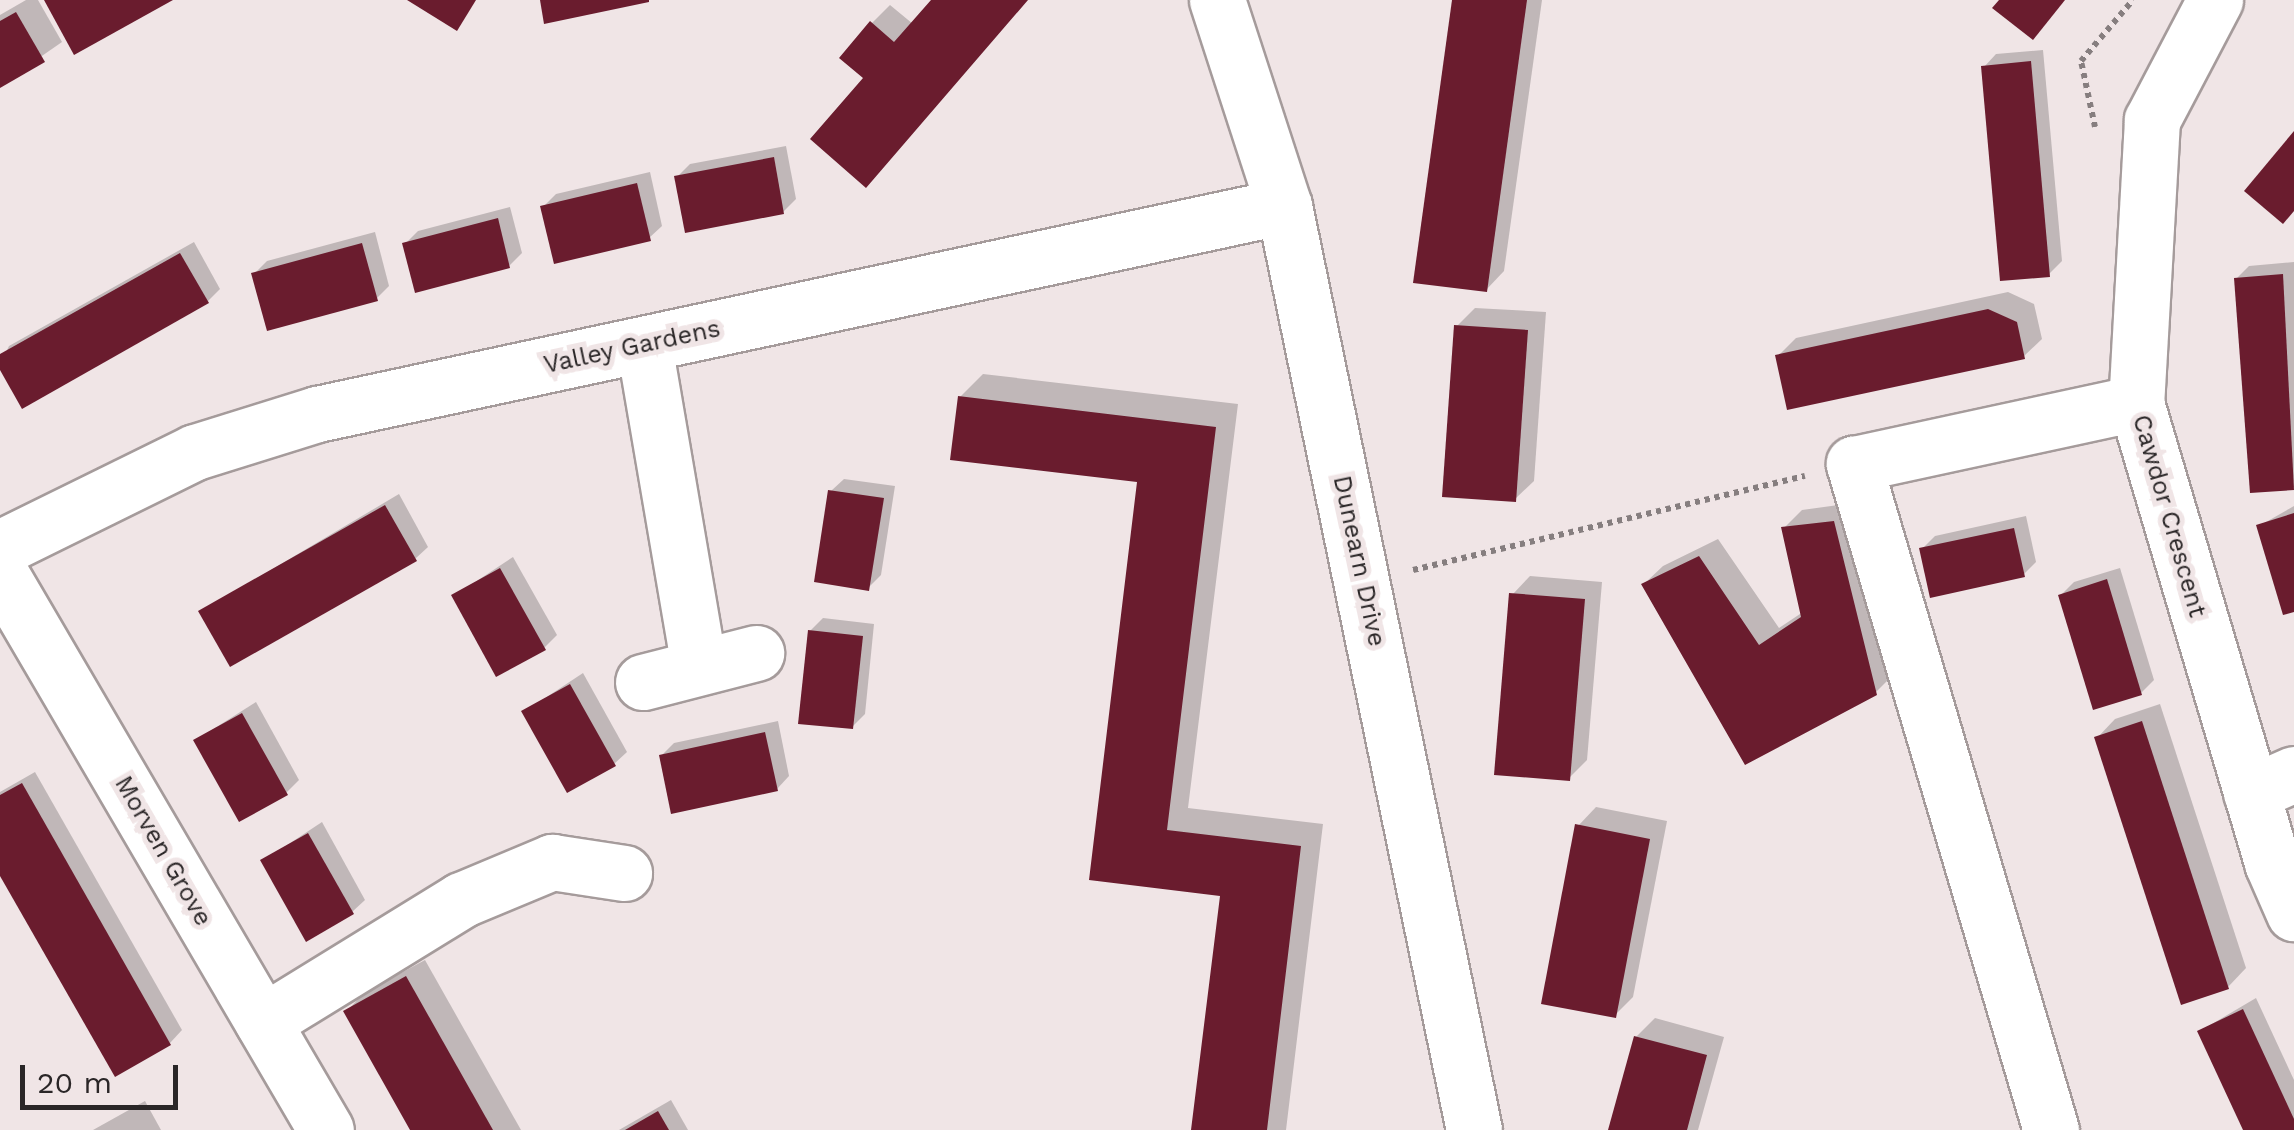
<!DOCTYPE html>
<style>
body{margin:0}
#map{position:relative;width:2294px;height:1130px;overflow:hidden;background:#f0e5e6;font-family:"Work Sans",sans-serif}
div>[style]{position:absolute}
[style*='--x']{left:calc(var(--x)*1px);top:calc(var(--y)*1px);width:calc(var(--w)*1px);rotate:calc(var(--a)*1deg)}
.shadow>*{inset:0;background:#0003}
.building>*{inset:0;background:#6a1c2e}
.path>*{height:6px;margin-top:-3px;transform-origin:0;background:repeating-linear-gradient(90deg,#867e7f 0 5px,transparent 0 10px)}
.roads{filter:drop-shadow(2px 0 #a59b9b) drop-shadow(-2px 0 #a59b9b) drop-shadow(0 2px #a59b9b) drop-shadow(0 -2px #a59b9b)}
.minor>*{height:55px;margin:-27.5px;padding:0 27.5px;transform-origin:27.5px;border-radius:27.5px;background:#fff}
span{translate:-50% -50%;white-space:nowrap;text-align:center;line-height:1.15;-webkit-text-stroke:10px #f0e5e6;paint-order:stroke}
.street-label{font-size:25px;color:#2a2627}
.scale{position:absolute;left:20px;top:1065px;width:158px;height:45px;box-sizing:border-box;border:5px solid #2a2627;border-top:0;padding-left:12px;font-size:30px;line-height:35px;white-space:nowrap;color:#2a2627;-webkit-text-stroke:8px #f0e5e6;paint-order:stroke}
</style>
<div id="map">
<div class="shadow">
<div style="clip-path:polygon(26px 0,38px 0,62px 42px,0 85px,0 15px)"></div>
<div style="clip-path:polygon(934px 0,1028px 0,866px 78px,872px 23px,890px 5px,913px 24px)"></div>
<div style="clip-path:polygon(1454px 0,1542px 0,1504px 271px,1486px 290px)"></div>
<div style="clip-path:polygon(2043px 50px,2062px 261px,2049px 274px,1984px 67px,1996px 54px)"></div>
<div style="clip-path:polygon(786px 146px,796px 199px,783px 212px,677px 177px,690px 164px)"></div>
<div style="clip-path:polygon(650px 172px,662px 226px,649px 238px,543px 207px,556px 194px)"></div>
<div style="clip-path:polygon(510px 207px,522px 253px,509px 266px,405px 244px,418px 231px)"></div>
<div style="clip-path:polygon(375px 232px,389px 286px,376px 299px,254px 274px,267px 261px)"></div>
<div style="clip-path:polygon(194px 242px,220px 289px,208px 301px,0 365px,9px 346px)"></div>
<div style="clip-path:polygon(2294px 262px,2294px 487px,2252px 491px,2236px 279px,2249px 266px)"></div>
<div style="clip-path:polygon(2008px 292px,2034px 304px,2042px 339px,2023px 357px,1778px 356px,1796px 338px)"></div>
<div style="clip-path:polygon(1475px 308px,1546px 312px,1534px 481px,1515px 499px,1457px 326px)"></div>
<div style="clip-path:polygon(983px 374px,1238px 404px,1188px 808px,1323px 824px,1286px 1130px,1194px 1130px,1222px 894px,1091px 878px,1140px 480px,960px 397px)"></div>
<div style="clip-path:polygon(844px 479px,895px 486px,881px 575px,868px 588px,831px 491px)"></div>
<div style="clip-path:polygon(399px 494px,428px 547px,415px 559px,202px 611px)"></div>
<div style="clip-path:polygon(1853px 503px,1894px 674px,1875px 693px,1745px 762px,1644px 584px,1663px 566px,1718px 539px,1779px 628px,1803px 612px,1784px 528px,1802px 510px)"></div>
<div style="clip-path:polygon(2294px 506px,2294px 609px,2259px 526px)"></div>
<div style="clip-path:polygon(2026px 516px,2036px 562px,2023px 575px,1922px 549px,1935px 536px)"></div>
<div style="clip-path:polygon(513px 557px,557px 635px,544px 648px,454px 596px)"></div>
<div style="clip-path:polygon(2120px 568px,2154px 680px,2141px 693px,2061px 595px,2074px 582px)"></div>
<div style="clip-path:polygon(1530px 576px,1602px 582px,1587px 760px,1569px 778px,1512px 595px)"></div>
<div style="clip-path:polygon(823px 618px,874px 624px,865px 714px,852px 727px,810px 631px)"></div>
<div style="clip-path:polygon(583px 673px,627px 752px,614px 764px,524px 712px)"></div>
<div style="clip-path:polygon(256px 702px,299px 780px,286px 793px,196px 740px)"></div>
<div style="clip-path:polygon(2160px 704px,2246px 968px,2228px 987px,2097px 738px,2115px 719px)"></div>
<div style="clip-path:polygon(778px 721px,789px 776px,777px 789px,661px 756px,674px 743px)"></div>
<div style="clip-path:polygon(35px 772px,182px 1030px,170px 1043px,0 871px,0 792px)"></div>
<div style="clip-path:polygon(1596px 807px,1667px 821px,1633px 997px,1615px 1015px,1578px 826px)"></div>
<div style="clip-path:polygon(322px 822px,365px 900px,352px 912px,263px 861px)"></div>
<div style="clip-path:polygon(425px 960px,521px 1130px,413px 1130px,346px 1012px,364px 993px)"></div>
<div style="clip-path:polygon(2256px 998px,2294px 1080px,2294px 1130px,2246px 1130px,2200px 1031px)"></div>
<div style="clip-path:polygon(1655px 1018px,1724px 1037px,1698px 1130px,1611px 1130px,1636px 1037px)"></div>
<div style="clip-path:polygon(671px 1100px,688px 1130px,619px 1130px)"></div>
<div style="clip-path:polygon(145px 1101px,161px 1130px,93px 1130px)"></div>
</div>
<div class="building">
<div style="clip-path:polygon(44px 0,173px 0,74px 55px)"></div>
<div style="clip-path:polygon(407px 0,476px 0,457px 31px)"></div>
<div style="clip-path:polygon(540px 0,649px 0,649px 2px,544px 24px)"></div>
<div style="clip-path:polygon(931px 0,1028px 0,866px 188px,810px 139px,863px 78px,839px 58px,870px 21px,894px 42px)"></div>
<div style="clip-path:polygon(1452px 0,1527px 0,1487px 292px,1413px 283px)"></div>
<div style="clip-path:polygon(1999px 0,2065px 0,2033px 40px,1992px 8px)"></div>
<div style="clip-path:polygon(16px 12px,45px 62px,0 88px,0 21px)"></div>
<div style="clip-path:polygon(2031px 61px,2050px 277px,2000px 281px,1981px 66px)"></div>
<div style="clip-path:polygon(2294px 131px,2294px 211px,2283px 224px,2244px 191px)"></div>
<div style="clip-path:polygon(774px 157px,784px 214px,685px 233px,674px 176px)"></div>
<div style="clip-path:polygon(637px 183px,651px 241px,554px 264px,540px 206px)"></div>
<div style="clip-path:polygon(498px 218px,510px 268px,415px 293px,402px 243px)"></div>
<div style="clip-path:polygon(362px 243px,378px 301px,267px 331px,251px 273px)"></div>
<div style="clip-path:polygon(180px 253px,209px 303px,22px 409px,0 370px,0 354px)"></div>
<div style="clip-path:polygon(2283px 274px,2294px 490px,2250px 493px,2234px 278px)"></div>
<div style="clip-path:polygon(1988px 309px,2017px 322px,2025px 359px,1787px 410px,1775px 355px)"></div>
<div style="clip-path:polygon(1454px 325px,1528px 330px,1516px 502px,1442px 497px)"></div>
<div style="clip-path:polygon(958px 396px,1216px 427px,1167px 830px,1301px 846px,1267px 1130px,1191px 1130px,1220px 896px,1089px 880px,1137px 482px,950px 460px)"></div>
<div style="clip-path:polygon(828px 490px,884px 498px,869px 591px,814px 582px)"></div>
<div style="clip-path:polygon(385px 505px,417px 561px,230px 667px,198px 611px)"></div>
<div style="clip-path:polygon(2294px 513px,2294px 612px,2283px 615px,2256px 525px)"></div>
<div style="clip-path:polygon(1834px 521px,1877px 695px,1745px 765px,1641px 584px,1699px 556px,1759px 645px,1801px 617px,1781px 527px)"></div>
<div style="clip-path:polygon(2014px 528px,2025px 577px,1930px 598px,1919px 548px)"></div>
<div style="clip-path:polygon(500px 568px,546px 650px,496px 677px,451px 595px)"></div>
<div style="clip-path:polygon(2107px 579px,2142px 695px,2093px 710px,2058px 595px)"></div>
<div style="clip-path:polygon(1509px 593px,1585px 599px,1570px 781px,1494px 775px)"></div>
<div style="clip-path:polygon(808px 630px,863px 636px,853px 729px,798px 724px)"></div>
<div style="clip-path:polygon(570px 684px,616px 766px,567px 793px,521px 711px)"></div>
<div style="clip-path:polygon(242px 713px,288px 795px,239px 822px,193px 740px)"></div>
<div style="clip-path:polygon(2142px 721px,2229px 989px,2181px 1005px,2094px 737px)"></div>
<div style="clip-path:polygon(765px 732px,778px 791px,671px 814px,659px 755px)"></div>
<div style="clip-path:polygon(22px 783px,171px 1045px,115px 1077px,0 876px,0 795px)"></div>
<div style="clip-path:polygon(1575px 824px,1650px 839px,1616px 1018px,1541px 1004px)"></div>
<div style="clip-path:polygon(308px 833px,354px 914px,306px 942px,260px 860px)"></div>
<div style="clip-path:polygon(406px 976px,493px 1130px,410px 1130px,343px 1011px)"></div>
<div style="clip-path:polygon(2243px 1009px,2294px 1119px,2294px 1130px,2243px 1130px,2197px 1031px)"></div>
<div style="clip-path:polygon(1634px 1036px,1707px 1055px,1687px 1130px,1608px 1130px)"></div>
<div style="clip-path:polygon(658px 1111px,669px 1130px,625px 1130px)"></div>
</div>
<div class="path">
<div style="--x:2095;--y:127;--w:67;--a:-102"></div>
<div style="--x:2081;--y:61;--w:80;--a:-49.6"></div>
<div style="--x:1413;--y:570;--w:403;--a:-13.5"></div>
</div>
<div class="roads">
<div class="minor">
<div style="--x:1217;--y:0;--w:217;--a:72"></div>
<div style="--x:1284;--y:206;--w:943;--a:78.38"></div>
<div style="--x:2215;--y:0;--w:136;--a:117.7"></div>
<div style="--x:2152;--y:120;--w:283;--a:93.2"></div>
<div style="--x:2136;--y:403;--w:480;--a:73.5"></div>
<div style="--x:2272;--y:863;--w:55;--a:66.3"></div>
<div style="--x:644;--y:345;--w:326;--a:80.3"></div>
<div style="--x:0;--y:548;--w:217;--a:-26.2"></div>
<div style="--x:195;--y:452;--w:128;--a:-17.3"></div>
<div style="--x:317;--y:414;--w:989;--a:-12.14"></div>
<div style="--x:0;--y:573;--w:645;--a:59.66"></div>
<div style="--x:643;--y:682;--w:117;--a:-14.4"></div>
<div style="--x:2251;--y:793;--w:47;--a:-23.8"></div>
<div style="--x:263;--y:1022;--w:233;--a:-31.6"></div>
<div style="--x:461;--y:900;--w:99;--a:-22.7"></div>
<div style="--x:552;--y:862;--w:73;--a:8.7"></div>
<div style="--x:2051;--y:1130;--w:695;--a:-106.48"></div>
<div style="--x:1854;--y:464;--w:289;--a:-12.2"></div>
</div>
</div>
<div class="street-label">
<span style="left:632px;top:347px;rotate:-12deg">Valley Gardens</span>
<span style="left:2169px;top:516px;rotate:74deg">Cawdor Crescent</span>
<span style="left:1359px;top:561px;rotate:78deg">Dunearn Drive</span>
<span style="left:163px;top:851px;rotate:60deg">Morven Grove</span>
</div>
<div class="scale">20 m</div>
</div>
